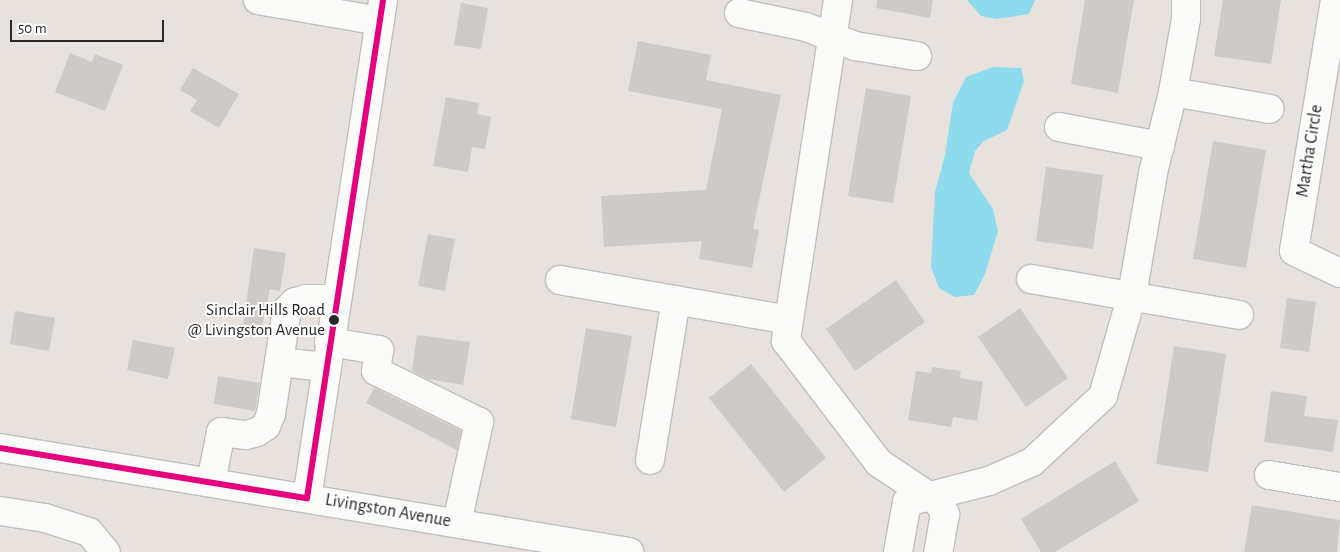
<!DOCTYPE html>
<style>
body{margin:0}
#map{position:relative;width:1340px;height:552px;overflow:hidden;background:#e7e2dd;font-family:"Alegreya Sans",sans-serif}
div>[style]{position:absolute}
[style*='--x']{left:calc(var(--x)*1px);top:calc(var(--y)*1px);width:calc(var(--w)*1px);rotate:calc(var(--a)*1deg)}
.water>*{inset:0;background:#8ddbec}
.building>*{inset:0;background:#cecac7}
.roads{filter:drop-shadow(1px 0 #c0bebf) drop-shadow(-1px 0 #c0bebf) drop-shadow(0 1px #c0bebf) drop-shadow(0 -1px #c0bebf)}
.minor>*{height:28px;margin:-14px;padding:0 14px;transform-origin:14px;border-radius:14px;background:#fbfbfa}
.bus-1>*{height:6px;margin:-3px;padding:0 3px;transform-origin:3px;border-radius:3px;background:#e5007d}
.dots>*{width:14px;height:14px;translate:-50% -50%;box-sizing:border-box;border:2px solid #fff;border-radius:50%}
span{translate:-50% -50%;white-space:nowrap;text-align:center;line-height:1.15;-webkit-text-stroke:4px #fff;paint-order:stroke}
.bus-label{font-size:17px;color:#282828}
.right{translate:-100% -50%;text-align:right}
.street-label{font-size:18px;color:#282828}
.scale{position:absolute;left:10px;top:20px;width:154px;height:22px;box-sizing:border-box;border:2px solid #282828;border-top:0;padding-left:6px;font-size:15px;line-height:18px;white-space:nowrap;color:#282828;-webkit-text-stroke:4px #fff;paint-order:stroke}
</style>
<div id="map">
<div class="water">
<div style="clip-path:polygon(967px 0,1035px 0,1029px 14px,997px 19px,981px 16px)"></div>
<div style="clip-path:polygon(993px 67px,1021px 68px,1024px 81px,1007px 130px,984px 141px,975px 151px,969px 173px,993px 209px,998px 231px,985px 274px,974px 295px,955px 297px,939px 288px,931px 267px,935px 192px,945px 155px,953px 103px,966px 77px)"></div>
</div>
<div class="building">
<div style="clip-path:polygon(877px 0,933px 0,930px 18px,876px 8px)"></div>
<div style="clip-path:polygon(1085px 0,1134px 0,1118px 93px,1071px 84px)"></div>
<div style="clip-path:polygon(1223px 0,1281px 0,1271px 64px,1214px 56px)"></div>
<div style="clip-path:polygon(461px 3px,488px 8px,481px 49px,454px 45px)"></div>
<div style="clip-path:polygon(638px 41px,711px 55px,706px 80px,781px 95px,753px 229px,759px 230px,752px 268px,699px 259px,702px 241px,604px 247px,601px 196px,706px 190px,722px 109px,628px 91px)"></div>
<div style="clip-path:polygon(70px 53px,92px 62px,95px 54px,123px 65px,105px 111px,55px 92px)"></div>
<div style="clip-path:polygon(193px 68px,239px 94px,219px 128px,190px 111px,197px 100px,180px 90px)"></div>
<div style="clip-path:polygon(866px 88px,911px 96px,893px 203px,848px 196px)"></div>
<div style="clip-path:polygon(446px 97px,479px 103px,477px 114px,491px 117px,485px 149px,472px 147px,468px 172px,433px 166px)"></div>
<div style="clip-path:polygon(1213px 141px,1266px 150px,1246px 268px,1193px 259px)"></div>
<div style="clip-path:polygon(1046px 167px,1103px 175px,1093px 249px,1036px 241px)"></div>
<div style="clip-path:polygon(428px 234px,455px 239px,445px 291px,418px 286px)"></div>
<div style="clip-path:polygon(254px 248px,286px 253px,280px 291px,270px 289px,261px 331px,243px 326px)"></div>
<div style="clip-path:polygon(896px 280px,925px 322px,855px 371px,826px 329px)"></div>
<div style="clip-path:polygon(1287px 298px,1316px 302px,1309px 352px,1280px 348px)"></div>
<div style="clip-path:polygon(1020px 308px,1068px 378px,1026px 407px,978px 337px)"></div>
<div style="clip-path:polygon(15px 311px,55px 318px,49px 351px,10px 344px)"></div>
<div style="clip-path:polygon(586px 328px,632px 336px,616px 427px,571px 419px)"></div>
<div style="clip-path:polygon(417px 335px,470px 342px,463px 385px,428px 379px,412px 371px)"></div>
<div style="clip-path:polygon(133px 340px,175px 348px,168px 379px,127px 370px)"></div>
<div style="clip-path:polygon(1174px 346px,1226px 354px,1208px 472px,1156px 464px)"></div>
<div style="clip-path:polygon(751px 364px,826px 458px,784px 492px,709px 398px)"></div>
<div style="clip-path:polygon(932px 367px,961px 371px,960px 378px,983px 382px,977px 421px,953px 417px,951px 427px,908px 420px,916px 371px,931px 373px)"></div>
<div style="clip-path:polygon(218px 376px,260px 383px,255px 411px,214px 404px)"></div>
<div style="clip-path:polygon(374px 388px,461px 431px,457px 450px,366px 403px)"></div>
<div style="clip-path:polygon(1271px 391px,1307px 396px,1304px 416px,1338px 420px,1333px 452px,1264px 442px)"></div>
<div style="clip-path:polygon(1115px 461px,1139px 501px,1055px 552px,1041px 552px,1021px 519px)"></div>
<div style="clip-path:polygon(1252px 505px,1340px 520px,1337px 552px,1244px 552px)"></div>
</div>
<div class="roads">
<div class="minor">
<div style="--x:258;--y:0;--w:123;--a:9.8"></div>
<div style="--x:838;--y:0;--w:345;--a:98.7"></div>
<div style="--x:786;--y:341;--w:153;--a:52.7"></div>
<div style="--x:879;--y:463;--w:72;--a:33.7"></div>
<div style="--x:939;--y:503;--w:13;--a:61"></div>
<div style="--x:945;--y:514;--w:39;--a:100"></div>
<div style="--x:1335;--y:0;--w:254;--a:99.3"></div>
<div style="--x:1294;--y:251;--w:51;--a:25.6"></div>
<div style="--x:739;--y:13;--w:68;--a:11.8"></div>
<div style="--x:806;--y:27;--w:53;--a:21.2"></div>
<div style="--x:855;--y:46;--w:63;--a:9.2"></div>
<div style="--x:1173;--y:92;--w:98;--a:9.9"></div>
<div style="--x:1059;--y:127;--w:103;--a:10.7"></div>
<div style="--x:1031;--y:279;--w:211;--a:9.8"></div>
<div style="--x:560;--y:280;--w:232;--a:9.9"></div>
<div style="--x:329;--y:342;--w:51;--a:9.1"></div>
<div style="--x:379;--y:350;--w:21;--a:98"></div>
<div style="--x:376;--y:371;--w:115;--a:26.3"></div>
<div style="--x:479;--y:422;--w:103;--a:102.3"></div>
<div style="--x:279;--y:362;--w:47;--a:6.1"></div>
<div style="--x:0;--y:448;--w:638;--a:9.39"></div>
<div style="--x:650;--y:460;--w:162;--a:-80.8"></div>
<div style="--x:1269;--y:475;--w:72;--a:9.6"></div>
<div style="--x:211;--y:482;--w:51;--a:-78.7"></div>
<div style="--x:221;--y:432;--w:25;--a:7"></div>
<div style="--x:246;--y:435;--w:11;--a:-15"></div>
<div style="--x:257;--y:432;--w:11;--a:-34"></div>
<div style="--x:266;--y:426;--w:13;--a:-67"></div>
<div style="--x:271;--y:414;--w:105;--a:-81.3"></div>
<div style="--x:287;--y:310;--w:11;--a:-45"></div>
<div style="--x:295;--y:302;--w:11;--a:-15"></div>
<div style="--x:306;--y:299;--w:30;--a:0"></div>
<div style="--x:307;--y:498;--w:504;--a:-81.32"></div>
<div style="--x:0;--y:511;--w:46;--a:8.8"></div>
<div style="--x:45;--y:518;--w:46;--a:17.7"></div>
<div style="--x:89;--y:532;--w:26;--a:50"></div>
<div style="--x:898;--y:552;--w:51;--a:-79.8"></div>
<div style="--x:907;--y:502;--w:85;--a:-14.4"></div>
<div style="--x:989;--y:481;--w:47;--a:-23.8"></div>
<div style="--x:1032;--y:462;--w:97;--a:-42.9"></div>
<div style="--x:1103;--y:396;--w:105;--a:-74"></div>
<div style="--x:1132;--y:295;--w:124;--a:-80.2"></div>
<div style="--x:1153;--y:173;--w:83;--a:-76.1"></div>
<div style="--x:1173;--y:92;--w:74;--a:-79.9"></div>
<div style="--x:1186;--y:19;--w:19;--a:-90"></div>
</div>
</div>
<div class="bus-1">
<div style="--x:0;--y:448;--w:311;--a:9.3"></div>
<div style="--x:307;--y:498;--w:504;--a:-81.32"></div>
</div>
<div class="dots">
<div style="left:334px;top:320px;background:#282828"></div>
</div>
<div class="bus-label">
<span class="right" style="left:325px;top:320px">Sinclair Hills Road<br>@ Livingston Avenue</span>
</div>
<div class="street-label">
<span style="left:1310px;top:151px;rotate:-81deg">Martha Circle</span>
<span style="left:388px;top:511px;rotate:10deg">Livingston Avenue</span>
</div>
<div class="scale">50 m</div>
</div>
